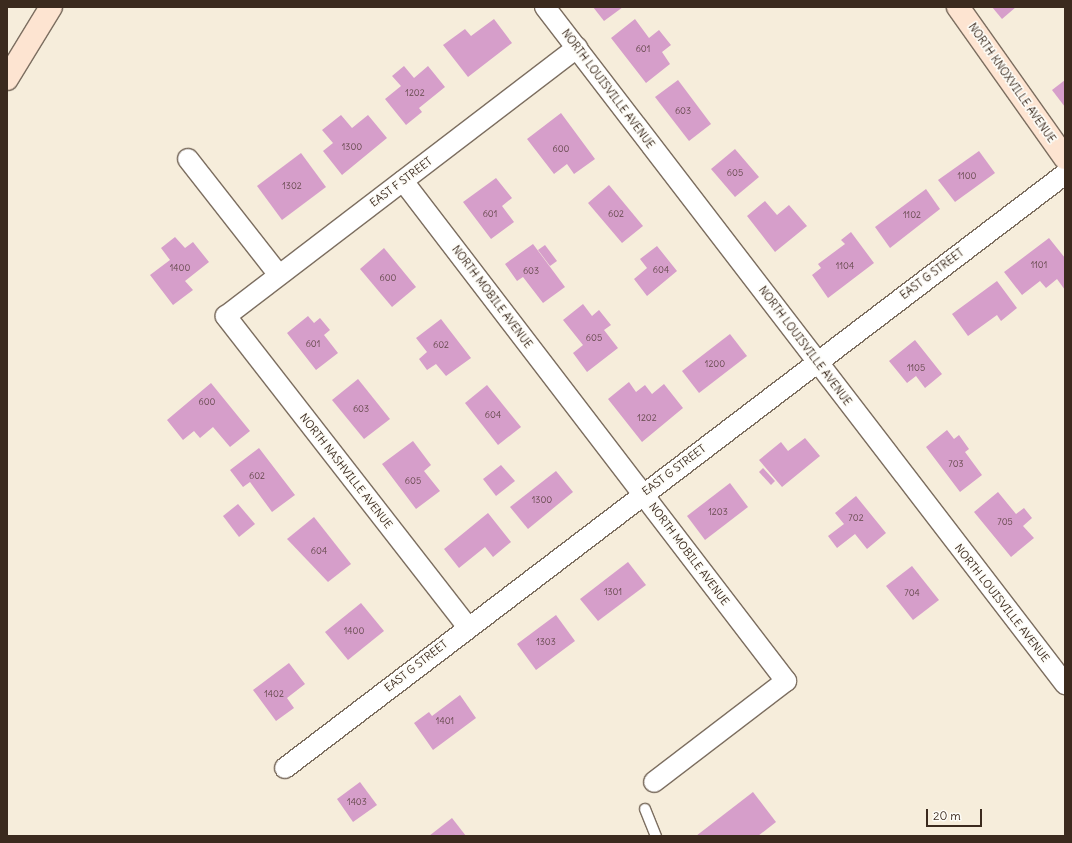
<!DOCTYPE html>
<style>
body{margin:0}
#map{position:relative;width:1072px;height:843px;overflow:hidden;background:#f6eddb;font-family:Delius,sans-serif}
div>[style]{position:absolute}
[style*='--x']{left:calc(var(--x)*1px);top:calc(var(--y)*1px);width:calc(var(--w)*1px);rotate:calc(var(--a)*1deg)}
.building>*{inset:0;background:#d69eca}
.roads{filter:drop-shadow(1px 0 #7c6e60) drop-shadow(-1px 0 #7c6e60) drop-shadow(0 1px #7c6e60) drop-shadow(0 -1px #7c6e60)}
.lane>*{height:10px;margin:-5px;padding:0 5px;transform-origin:5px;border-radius:5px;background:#fff}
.street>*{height:20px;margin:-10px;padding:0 10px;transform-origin:10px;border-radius:10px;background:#fff}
.secondary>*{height:22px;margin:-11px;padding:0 11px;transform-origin:11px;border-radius:11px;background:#fde4d1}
span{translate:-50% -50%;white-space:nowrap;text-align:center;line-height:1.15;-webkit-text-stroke:3.5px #fdfcf7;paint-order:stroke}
.number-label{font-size:9px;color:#624749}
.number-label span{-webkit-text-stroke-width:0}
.street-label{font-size:11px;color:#3b2a1e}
.frame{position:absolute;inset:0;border:8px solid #3b2a1e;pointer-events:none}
.scale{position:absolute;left:926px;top:809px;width:56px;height:18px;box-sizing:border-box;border:2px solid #3b2a1e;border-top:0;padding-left:5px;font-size:12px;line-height:14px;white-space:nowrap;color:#3b2a1e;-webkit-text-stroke:3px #fdfcf7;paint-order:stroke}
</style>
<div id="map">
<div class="building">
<div style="clip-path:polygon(593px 7px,623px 7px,604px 21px)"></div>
<div style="clip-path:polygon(992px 7px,1016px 7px,1002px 19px)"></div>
<div style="clip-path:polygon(494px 19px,512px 43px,468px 77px,443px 45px,465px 29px,471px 36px)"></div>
<div style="clip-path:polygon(635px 19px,649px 38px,659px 30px,671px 45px,662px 52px,670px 64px,646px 83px,611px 38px)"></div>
<div style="clip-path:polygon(404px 66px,414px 78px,428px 66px,445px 87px,419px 108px,422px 112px,406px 125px,385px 99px,401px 86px,392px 76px)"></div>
<div style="clip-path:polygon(678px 80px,711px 124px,689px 141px,655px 97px)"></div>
<div style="clip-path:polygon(1065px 80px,1065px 107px,1052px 90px)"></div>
<div style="clip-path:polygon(561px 113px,595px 159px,574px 174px,567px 164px,554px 174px,527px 139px)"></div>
<div style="clip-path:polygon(341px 115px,352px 128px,368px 115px,387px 138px,342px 175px,323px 151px,333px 143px,322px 130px)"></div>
<div style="clip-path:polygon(735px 149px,759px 177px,735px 197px,711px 169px)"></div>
<div style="clip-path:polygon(979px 151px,995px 173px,955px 202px,938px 180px)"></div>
<div style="clip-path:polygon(301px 153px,326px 187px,282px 220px,257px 186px)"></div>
<div style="clip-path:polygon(496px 178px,512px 198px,502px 206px,514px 222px,491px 239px,463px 202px)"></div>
<div style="clip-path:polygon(609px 185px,643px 226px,622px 243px,588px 203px)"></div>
<div style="clip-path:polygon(926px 189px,940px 209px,890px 248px,875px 227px)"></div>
<div style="clip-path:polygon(765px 201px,777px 215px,789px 205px,807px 226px,775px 252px,747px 216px)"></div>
<div style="clip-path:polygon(851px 232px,874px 263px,828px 298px,812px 275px,821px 268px,818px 264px,845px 244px,841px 240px)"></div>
<div style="clip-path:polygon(175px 237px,185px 248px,193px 242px,209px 262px,185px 281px,193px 290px,173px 305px,150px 275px,170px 260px,161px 248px)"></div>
<div style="clip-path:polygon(1049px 238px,1065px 258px,1065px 290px,1057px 279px,1046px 288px,1040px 281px,1022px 295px,1004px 272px)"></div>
<div style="clip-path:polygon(533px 244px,565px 287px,543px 303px,523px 277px,517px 281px,505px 264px)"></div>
<div style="clip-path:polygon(545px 245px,557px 261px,550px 266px,538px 250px)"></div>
<div style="clip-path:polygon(657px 246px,677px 271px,647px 296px,634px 279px,647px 268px,640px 259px)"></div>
<div style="clip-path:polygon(384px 248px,416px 287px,392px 307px,360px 269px)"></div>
<div style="clip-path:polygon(997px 281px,1017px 308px,1001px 321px,997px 315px,968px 336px,952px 314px)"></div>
<div style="clip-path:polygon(583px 304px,592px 316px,599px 310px,611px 325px,604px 330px,618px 348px,587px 372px,573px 353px,583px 345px,563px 320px)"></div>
<div style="clip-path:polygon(308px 316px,314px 323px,320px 318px,330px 330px,324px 335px,338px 353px,316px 370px,287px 333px)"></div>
<div style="clip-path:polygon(441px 319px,471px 358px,446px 376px,436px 364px,427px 370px,419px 359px,427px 352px,416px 338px)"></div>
<div style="clip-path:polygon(730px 334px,747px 356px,699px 393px,682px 371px)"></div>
<div style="clip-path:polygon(915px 340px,942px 374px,925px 388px,916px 376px,907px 383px,889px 361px)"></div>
<div style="clip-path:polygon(358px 379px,390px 419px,364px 439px,332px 400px)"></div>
<div style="clip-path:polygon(629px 382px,636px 392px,645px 385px,652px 394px,664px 384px,683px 408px,642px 442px,608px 399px)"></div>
<div style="clip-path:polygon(211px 383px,250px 431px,230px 447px,213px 427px,200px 438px,194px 431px,183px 440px,167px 420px)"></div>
<div style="clip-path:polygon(487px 385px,521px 427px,498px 445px,465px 403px)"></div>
<div style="clip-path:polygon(947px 430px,954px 439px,959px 435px,969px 449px,965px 452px,982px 475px,960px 492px,926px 447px)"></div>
<div style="clip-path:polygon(805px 438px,820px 456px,782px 487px,759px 460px,781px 442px,788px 451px)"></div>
<div style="clip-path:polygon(413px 441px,431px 465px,424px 471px,440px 491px,416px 509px,382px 464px)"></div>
<div style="clip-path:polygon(259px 448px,295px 495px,272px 512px,250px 482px,243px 487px,230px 470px)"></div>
<div style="clip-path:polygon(501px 465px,515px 481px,496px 496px,483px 479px)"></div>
<div style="clip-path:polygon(763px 468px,775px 481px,771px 485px,759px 472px)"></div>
<div style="clip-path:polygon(556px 471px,573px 492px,528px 529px,510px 507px)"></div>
<div style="clip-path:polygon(730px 483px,748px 507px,705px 540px,687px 516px)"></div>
<div style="clip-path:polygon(998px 492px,1016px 514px,1024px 508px,1032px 518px,1023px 526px,1034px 538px,1011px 557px,974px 512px)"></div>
<div style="clip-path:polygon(856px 496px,886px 533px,867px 549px,855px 534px,837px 548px,828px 536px,844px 524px,835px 513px)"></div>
<div style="clip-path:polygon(238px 504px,255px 524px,239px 537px,223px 516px)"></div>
<div style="clip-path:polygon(488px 513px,511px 542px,493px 557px,485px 547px,459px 568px,444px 549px)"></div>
<div style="clip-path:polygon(314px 517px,351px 564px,328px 582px,287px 539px)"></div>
<div style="clip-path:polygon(628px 562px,646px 585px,598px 621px,580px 599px)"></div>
<div style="clip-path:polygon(912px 566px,939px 600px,913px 620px,886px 586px)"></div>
<div style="clip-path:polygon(361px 603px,384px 631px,348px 660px,325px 632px)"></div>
<div style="clip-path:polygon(556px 615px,575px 641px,536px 670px,517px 644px)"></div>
<div style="clip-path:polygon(289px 663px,305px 684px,287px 698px,294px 708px,276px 721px,253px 690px)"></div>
<div style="clip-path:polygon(460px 695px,476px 718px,433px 750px,414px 723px,429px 712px,432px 716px)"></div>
<div style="clip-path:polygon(360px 782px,377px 805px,353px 822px,337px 799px)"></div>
<div style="clip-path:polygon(753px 792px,776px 822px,758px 836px,696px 836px)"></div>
<div style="clip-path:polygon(452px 818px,466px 836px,429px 836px)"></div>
</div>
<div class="roads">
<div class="lane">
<div style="--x:645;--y:809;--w:29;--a:68"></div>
</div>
<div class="street">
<div style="--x:545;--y:7;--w:854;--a:52.47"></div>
<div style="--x:188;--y:159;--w:147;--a:51.9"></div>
<div style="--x:403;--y:181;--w:630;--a:52.55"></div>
<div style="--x:786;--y:681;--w:166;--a:142.6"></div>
<div style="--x:467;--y:626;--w:393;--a:-127.9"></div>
<div style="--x:226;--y:316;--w:442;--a:-37.4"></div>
<div style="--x:285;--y:768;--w:980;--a:-37.29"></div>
</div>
<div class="secondary">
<div style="--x:958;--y:7;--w:185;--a:54.7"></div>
<div style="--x:7;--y:79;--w:84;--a:-58.6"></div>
</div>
</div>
<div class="number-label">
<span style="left:643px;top:49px">601</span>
<span style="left:415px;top:93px">1202</span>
<span style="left:683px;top:111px">603</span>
<span style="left:352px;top:147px">1300</span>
<span style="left:561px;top:149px">600</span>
<span style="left:735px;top:173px">605</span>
<span style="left:967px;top:176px">1100</span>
<span style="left:292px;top:186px">1302</span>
<span style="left:490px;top:214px">601</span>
<span style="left:616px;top:214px">602</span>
<span style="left:912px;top:215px">1102</span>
<span style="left:1039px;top:265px">1101</span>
<span style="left:845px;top:266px">1104</span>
<span style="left:180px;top:268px">1400</span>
<span style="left:661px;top:270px">604</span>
<span style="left:531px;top:271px">603</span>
<span style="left:388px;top:278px">600</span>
<span style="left:594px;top:338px">605</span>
<span style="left:313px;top:344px">601</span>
<span style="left:441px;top:345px">602</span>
<span style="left:715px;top:364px">1200</span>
<span style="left:916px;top:368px">1105</span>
<span style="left:207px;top:402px">600</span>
<span style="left:361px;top:409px">603</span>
<span style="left:493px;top:415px">604</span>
<span style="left:647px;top:418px">1202</span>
<span style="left:956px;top:464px">703</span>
<span style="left:257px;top:476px">602</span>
<span style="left:413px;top:481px">605</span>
<span style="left:542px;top:500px">1300</span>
<span style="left:718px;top:512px">1203</span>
<span style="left:856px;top:518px">702</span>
<span style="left:1005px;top:522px">705</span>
<span style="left:319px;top:551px">604</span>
<span style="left:613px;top:592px">1301</span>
<span style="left:912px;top:593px">704</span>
<span style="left:354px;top:631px">1400</span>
<span style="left:546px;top:642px">1303</span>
<span style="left:274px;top:694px">1402</span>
<span style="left:445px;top:721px">1401</span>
<span style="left:357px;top:802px">1403</span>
</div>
<div class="street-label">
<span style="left:1012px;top:83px;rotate:55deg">NORTH KNOXVILLE AVENUE</span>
<span style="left:608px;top:89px;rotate:53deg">NORTH LOUISVILLE AVENUE</span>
<span style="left:401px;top:182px;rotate:-37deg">EAST F STREET</span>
<span style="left:932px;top:274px;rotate:-37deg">EAST G STREET</span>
<span style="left:492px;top:297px;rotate:53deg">NORTH MOBILE AVENUE</span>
<span style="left:805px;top:346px;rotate:53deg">NORTH LOUISVILLE AVENUE</span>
<span style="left:674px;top:470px;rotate:-37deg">EAST G STREET</span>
<span style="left:346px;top:471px;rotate:52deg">NORTH NASHVILLE AVENUE</span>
<span style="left:689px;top:554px;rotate:53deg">NORTH MOBILE AVENUE</span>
<span style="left:1002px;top:603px;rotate:52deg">NORTH LOUISVILLE AVENUE</span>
<span style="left:416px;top:666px;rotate:-38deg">EAST G STREET</span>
</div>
<div class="frame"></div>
<div class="scale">20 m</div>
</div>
